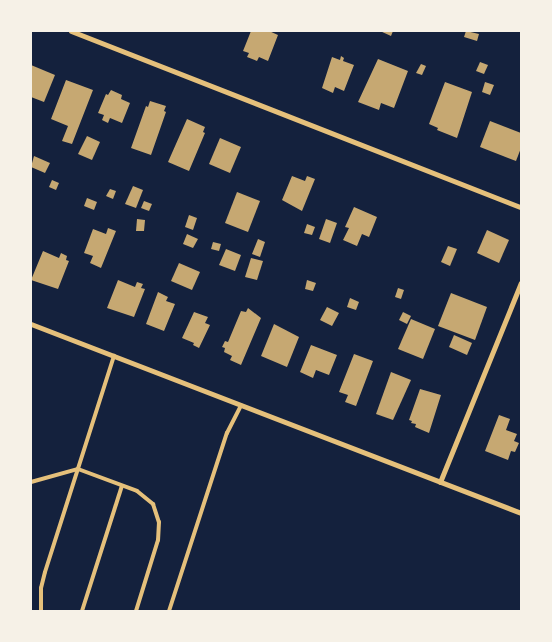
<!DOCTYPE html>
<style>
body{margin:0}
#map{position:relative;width:552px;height:642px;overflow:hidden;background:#14213d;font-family:Helvetica,sans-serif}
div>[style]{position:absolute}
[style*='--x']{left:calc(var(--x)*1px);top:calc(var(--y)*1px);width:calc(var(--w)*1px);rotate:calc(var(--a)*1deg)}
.building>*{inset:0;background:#c6a872}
.service>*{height:4px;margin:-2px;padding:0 2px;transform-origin:2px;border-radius:2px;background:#e5c07b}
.minor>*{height:5px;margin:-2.5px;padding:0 2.5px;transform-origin:2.5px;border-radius:2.5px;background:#e5c07b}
span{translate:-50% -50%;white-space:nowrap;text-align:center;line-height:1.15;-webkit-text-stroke:4.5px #f6f1e7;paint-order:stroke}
.frame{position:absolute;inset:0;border:32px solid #f6f1e7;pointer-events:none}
</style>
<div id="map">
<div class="building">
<div style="clip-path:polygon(251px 31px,269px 31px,278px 35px,268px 61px,259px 57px,257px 61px,247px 57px,249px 53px,243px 51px)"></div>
<div style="clip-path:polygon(380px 31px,393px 31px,391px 36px)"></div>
<div style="clip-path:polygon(466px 31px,479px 34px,477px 41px,464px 37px)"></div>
<div style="clip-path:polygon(341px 56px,344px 58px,343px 61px,354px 65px,344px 91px,335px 87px,333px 93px,322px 88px,332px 57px,340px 60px)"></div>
<div style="clip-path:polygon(378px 59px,408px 71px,394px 108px,381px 103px,379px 110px,358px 102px)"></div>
<div style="clip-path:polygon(480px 62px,488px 65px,484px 74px,476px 71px)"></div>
<div style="clip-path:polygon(421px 64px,426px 66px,422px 75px,416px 73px)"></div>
<div style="clip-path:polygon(31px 65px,55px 75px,44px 102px,31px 97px)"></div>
<div style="clip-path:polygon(66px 80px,93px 90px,72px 144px,62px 141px,68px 126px,51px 119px)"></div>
<div style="clip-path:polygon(445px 82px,472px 92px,457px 138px,437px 130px,438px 128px,429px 124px)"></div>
<div style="clip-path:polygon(485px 82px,494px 85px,490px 95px,482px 92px)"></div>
<div style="clip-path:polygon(111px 90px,122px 95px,121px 99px,130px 103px,122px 123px,110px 118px,108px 123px,102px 120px,104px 115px,98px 113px,106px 94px,108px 95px)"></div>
<div style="clip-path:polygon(150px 101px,166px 106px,164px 111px,166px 112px,151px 155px,131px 148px,146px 106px,148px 107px)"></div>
<div style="clip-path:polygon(187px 119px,205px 127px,203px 132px,205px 133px,189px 171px,168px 162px)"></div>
<div style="clip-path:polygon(490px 121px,521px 133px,521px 148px,516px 161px,480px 147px)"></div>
<div style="clip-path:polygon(87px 136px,100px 142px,92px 160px,78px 154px)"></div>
<div style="clip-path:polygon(220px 138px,241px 147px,230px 173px,209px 164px)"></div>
<div style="clip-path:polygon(34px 156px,50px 163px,45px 173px,31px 167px)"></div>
<div style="clip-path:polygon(292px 176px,305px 181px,307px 176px,315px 179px,302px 211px,282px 200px)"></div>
<div style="clip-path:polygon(52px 180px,59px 183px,56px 190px,49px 187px)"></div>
<div style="clip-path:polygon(133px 186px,143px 190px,136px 208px,125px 204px)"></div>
<div style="clip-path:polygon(110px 189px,116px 191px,113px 199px,106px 196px)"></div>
<div style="clip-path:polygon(237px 192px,260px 201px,248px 232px,225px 223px)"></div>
<div style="clip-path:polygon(87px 198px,97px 202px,94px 210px,84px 206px)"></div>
<div style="clip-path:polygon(144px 201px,152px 204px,149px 211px,141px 208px)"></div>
<div style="clip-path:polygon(354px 207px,377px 217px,369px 237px,362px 234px,357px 246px,343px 240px,349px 228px,345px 227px)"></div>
<div style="clip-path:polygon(189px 215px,197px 218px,193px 230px,185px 227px)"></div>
<div style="clip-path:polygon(137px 219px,145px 220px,144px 231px,136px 231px)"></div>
<div style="clip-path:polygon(326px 219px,337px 223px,330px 243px,319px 239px)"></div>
<div style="clip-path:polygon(307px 224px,315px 227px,312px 235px,304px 233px)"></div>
<div style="clip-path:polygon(108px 228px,116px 231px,101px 268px,90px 263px,93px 256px,84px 253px,93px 229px,106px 234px)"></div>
<div style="clip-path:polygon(487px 230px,509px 240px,499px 263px,477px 253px)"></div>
<div style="clip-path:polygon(187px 234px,198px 239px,193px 248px,183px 244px)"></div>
<div style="clip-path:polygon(258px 239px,265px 242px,260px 257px,252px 254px)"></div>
<div style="clip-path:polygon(213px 242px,221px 244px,219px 251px,211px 249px)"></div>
<div style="clip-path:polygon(448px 246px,457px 249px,450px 266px,441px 262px)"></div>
<div style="clip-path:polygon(226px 249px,241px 255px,235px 271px,219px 265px)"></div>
<div style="clip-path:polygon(43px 251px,59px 258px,61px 253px,67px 256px,66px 260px,69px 261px,58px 289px,31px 280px)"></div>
<div style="clip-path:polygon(251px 258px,263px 261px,257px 280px,245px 277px)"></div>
<div style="clip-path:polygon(179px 263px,200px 272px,192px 290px,171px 281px)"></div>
<div style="clip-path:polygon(118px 280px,135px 287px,137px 282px,143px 284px,141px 288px,145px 289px,134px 317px,107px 308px)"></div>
<div style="clip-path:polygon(307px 280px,316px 283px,313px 291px,305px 289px)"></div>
<div style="clip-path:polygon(398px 288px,404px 290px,401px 299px,395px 297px)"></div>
<div style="clip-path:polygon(158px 292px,168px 297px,166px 301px,175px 304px,164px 331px,146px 324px)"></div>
<div style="clip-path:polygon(451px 293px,487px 307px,475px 340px,438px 326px)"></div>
<div style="clip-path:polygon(350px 298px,359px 302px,356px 310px,347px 307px)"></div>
<div style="clip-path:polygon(327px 307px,339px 313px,332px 326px,320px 320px)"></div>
<div style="clip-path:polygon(248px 308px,261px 318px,241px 365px,230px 360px,232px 356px,224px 352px,225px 348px,222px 347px,225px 341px,228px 342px,241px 311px,246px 312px)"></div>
<div style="clip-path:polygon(194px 312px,208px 317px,205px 323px,210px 325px,199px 348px,193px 345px,194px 343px,182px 338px)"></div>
<div style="clip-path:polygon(403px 312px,411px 316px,407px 324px,399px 320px)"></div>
<div style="clip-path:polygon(411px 319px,435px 329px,423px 359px,398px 349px)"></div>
<div style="clip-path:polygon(274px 324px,299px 337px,287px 367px,261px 356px)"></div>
<div style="clip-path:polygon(454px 335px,472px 343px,467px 355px,449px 347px)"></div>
<div style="clip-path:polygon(311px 345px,337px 355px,329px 375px,316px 370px,313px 378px,300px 372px)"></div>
<div style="clip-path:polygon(354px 354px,373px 361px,356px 406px,345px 402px,348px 395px,339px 392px)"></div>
<div style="clip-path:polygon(391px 372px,411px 380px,393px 420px,376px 414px)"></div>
<div style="clip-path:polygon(420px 389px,441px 395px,429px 433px,415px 427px,416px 424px,411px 423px,412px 421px,409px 420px)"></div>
<div style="clip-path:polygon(499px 415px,510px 419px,506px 430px,517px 434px,514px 441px,519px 443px,515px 452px,511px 451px,508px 460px,485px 451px)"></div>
</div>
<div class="service">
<div style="--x:31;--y:482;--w:49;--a:-15.5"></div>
<div style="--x:78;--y:469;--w:63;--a:20.4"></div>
<div style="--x:137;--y:491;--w:21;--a:39"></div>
<div style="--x:153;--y:504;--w:19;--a:72"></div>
<div style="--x:159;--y:522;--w:18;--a:93"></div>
<div style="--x:158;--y:540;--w:74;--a:107.2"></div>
<div style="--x:41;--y:611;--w:23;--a:-90"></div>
<div style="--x:41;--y:588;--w:16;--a:-76"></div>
<div style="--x:45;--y:572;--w:227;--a:-72.3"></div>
<div style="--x:82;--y:611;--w:131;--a:-72.3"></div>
<div style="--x:169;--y:611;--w:187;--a:-72"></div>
<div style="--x:227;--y:433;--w:31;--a:-63"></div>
</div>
<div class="minor">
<div style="--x:71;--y:31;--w:483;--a:21.4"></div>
<div style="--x:31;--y:324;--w:525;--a:21.09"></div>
<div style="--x:440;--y:482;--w:215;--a:-67.9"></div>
</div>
<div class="frame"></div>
</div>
